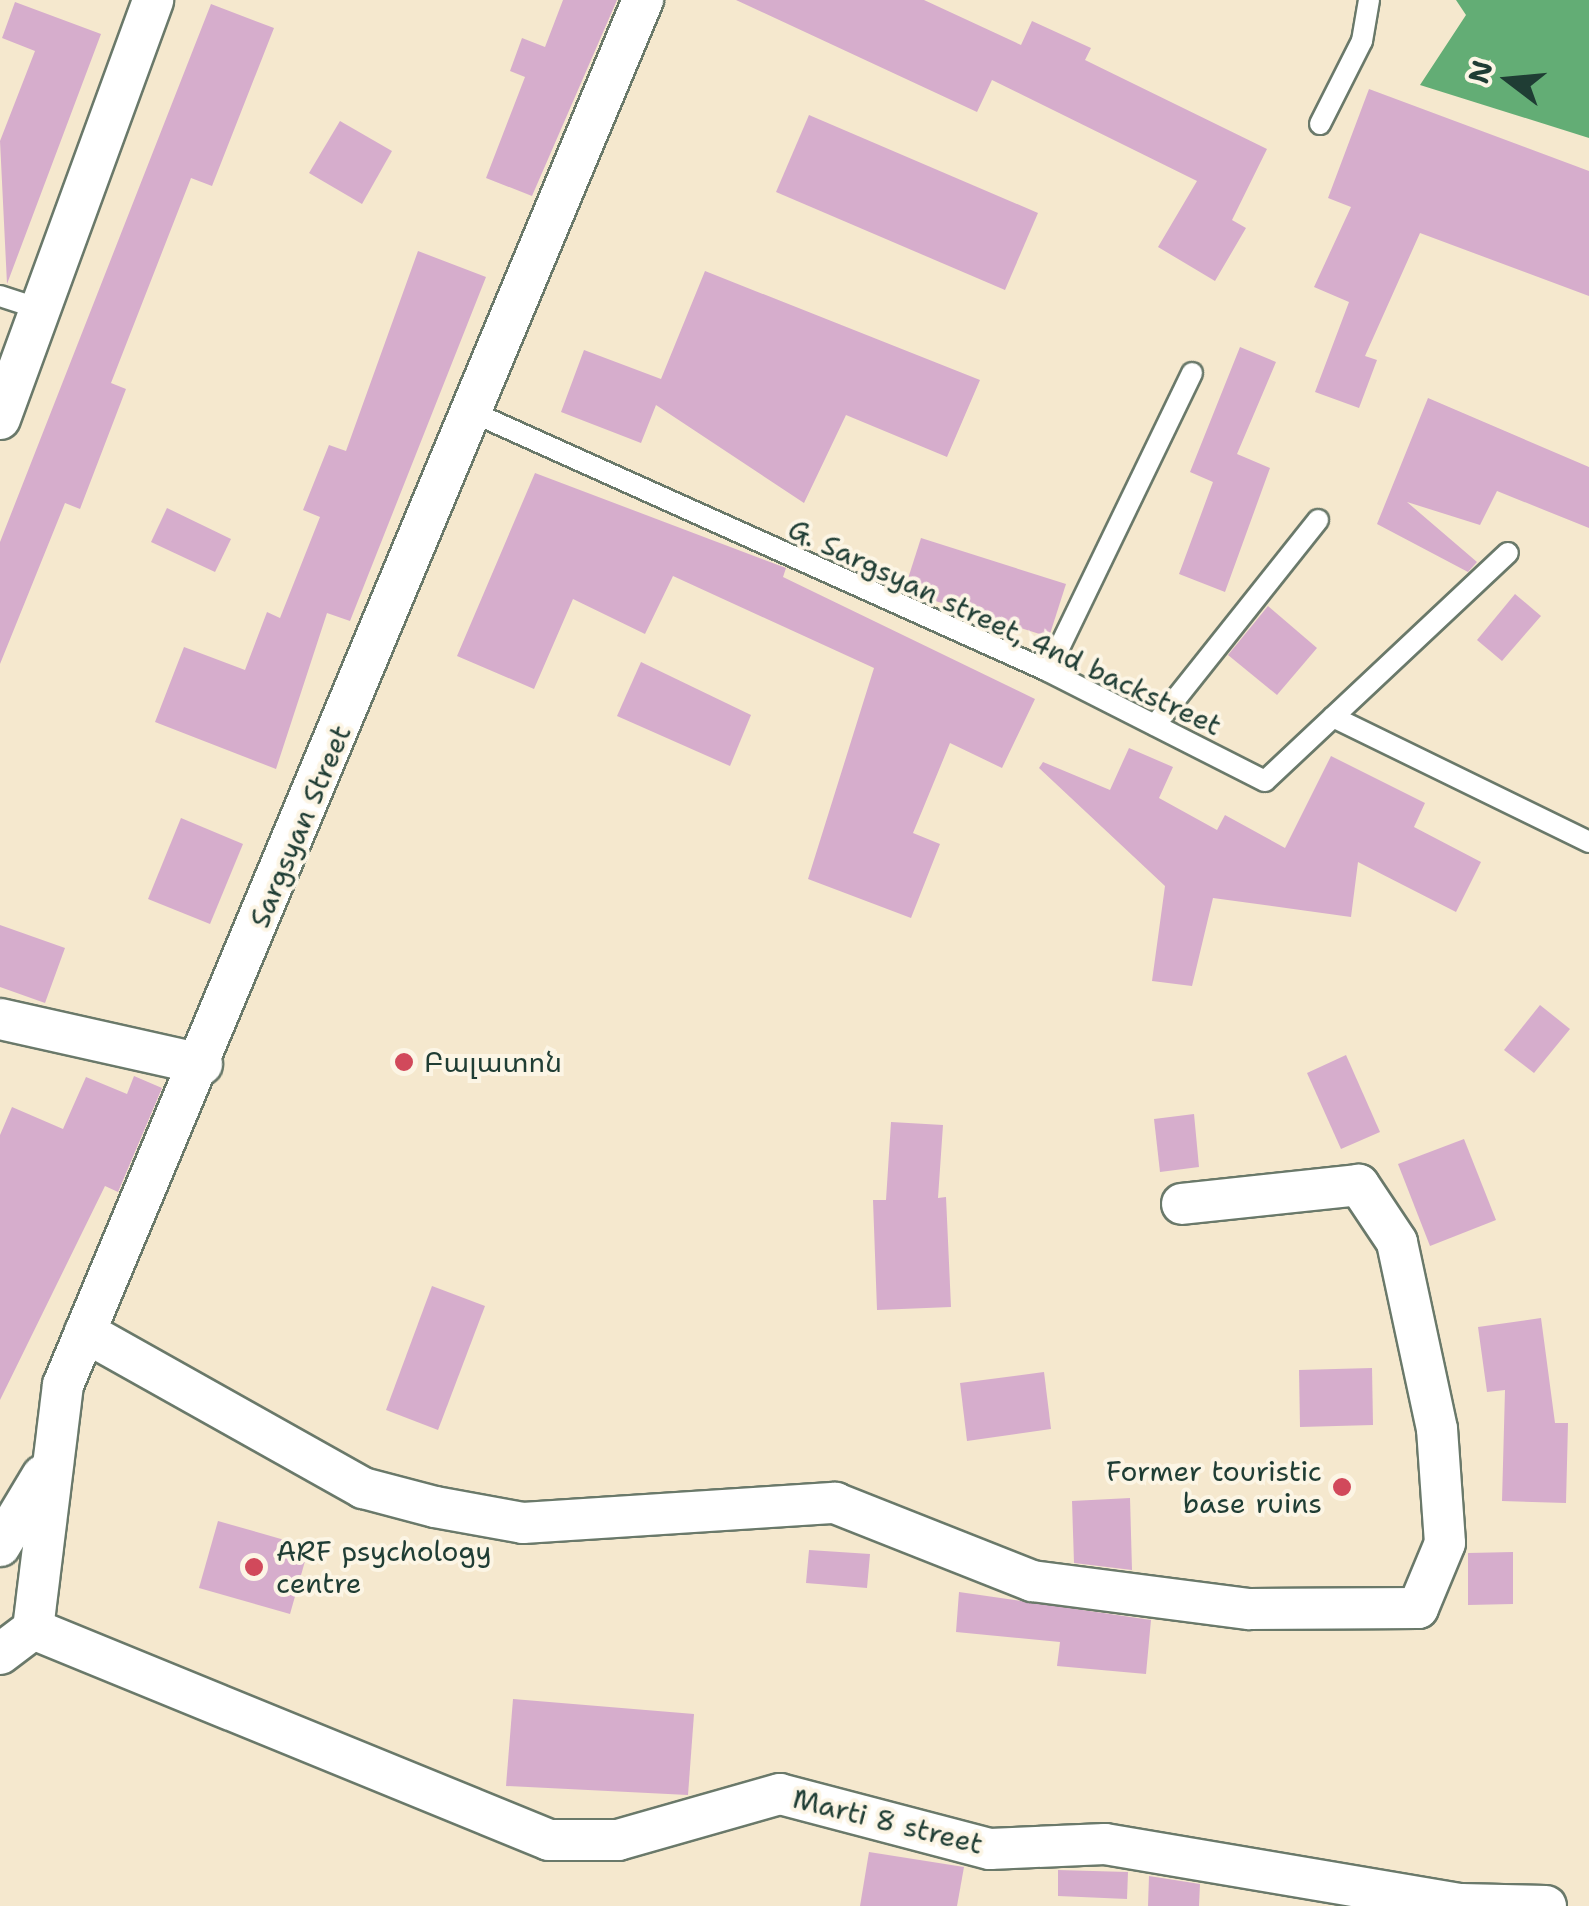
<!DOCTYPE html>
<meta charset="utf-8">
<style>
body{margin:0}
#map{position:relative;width:1589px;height:1906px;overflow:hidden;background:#f5e8ce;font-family:"Shantell Sans","Noto Sans Armenian",sans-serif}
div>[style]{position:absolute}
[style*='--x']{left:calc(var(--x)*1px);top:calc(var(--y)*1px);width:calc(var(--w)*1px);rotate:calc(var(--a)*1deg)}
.forest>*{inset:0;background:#63ad75}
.building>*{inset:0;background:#d6adcc}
.roads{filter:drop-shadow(2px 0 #6a796a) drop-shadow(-2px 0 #6a796a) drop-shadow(0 2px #6a796a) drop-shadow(0 -2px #6a796a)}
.service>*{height:20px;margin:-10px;padding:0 10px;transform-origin:10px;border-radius:10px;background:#fff}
.minor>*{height:40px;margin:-20px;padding:0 20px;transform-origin:20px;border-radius:20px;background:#fff}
.dots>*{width:28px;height:28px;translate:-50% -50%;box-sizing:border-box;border:5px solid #fcf5e5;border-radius:50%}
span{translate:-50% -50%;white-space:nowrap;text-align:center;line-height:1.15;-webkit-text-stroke:8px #fcf5e5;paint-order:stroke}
.street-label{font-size:28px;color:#1f3d34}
.poi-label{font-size:28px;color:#1f3d34}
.left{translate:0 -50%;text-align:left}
.right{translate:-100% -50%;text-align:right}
.north{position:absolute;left:1459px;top:30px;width:100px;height:100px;-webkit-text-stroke:8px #fcf5e5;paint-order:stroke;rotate:286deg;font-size:28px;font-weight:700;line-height:40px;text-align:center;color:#1f3d34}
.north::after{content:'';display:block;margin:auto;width:35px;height:45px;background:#1f3d34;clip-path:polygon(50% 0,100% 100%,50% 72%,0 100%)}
</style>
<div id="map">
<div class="forest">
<div style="clip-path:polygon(1456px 0,1589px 0,1589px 138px,1420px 85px,1466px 15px)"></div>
</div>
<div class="building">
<div style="clip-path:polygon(563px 0,617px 0,532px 196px,486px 178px,525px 77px,510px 71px,522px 38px,545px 47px)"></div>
<div style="clip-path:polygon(736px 0,924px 0,1021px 45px,1032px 21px,1091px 48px,1085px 60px,1267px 149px,1232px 220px,1246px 228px,1215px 281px,1158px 247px,1197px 181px,992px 80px,977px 112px)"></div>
<div style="clip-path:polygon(15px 2px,101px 34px,7px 284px,0 141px,35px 51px,2px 38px)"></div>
<div style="clip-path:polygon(211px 4px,274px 28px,212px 186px,191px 178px,111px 383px,126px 389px,80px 509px,65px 503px,0 664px,0 542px)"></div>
<div style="clip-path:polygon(1369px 89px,1589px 171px,1589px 296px,1420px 233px,1365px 356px,1377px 360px,1359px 408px,1315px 392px,1349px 302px,1314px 287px,1351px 207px,1328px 198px)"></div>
<div style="clip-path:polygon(809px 115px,1038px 213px,1005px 290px,776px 192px)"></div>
<div style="clip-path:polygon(340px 121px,392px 151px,362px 204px,309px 173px)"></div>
<div style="clip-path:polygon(418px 251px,486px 277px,350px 621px,327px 613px,276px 769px,155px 722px,184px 647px,245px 670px,267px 612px,280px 618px,320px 517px,303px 510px,329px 445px,346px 451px)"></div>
<div style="clip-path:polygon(705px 271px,980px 380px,947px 457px,846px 415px,804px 503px,656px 405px,641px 443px,561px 412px,584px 350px,661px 379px)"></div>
<div style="clip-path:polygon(1240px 347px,1276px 362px,1237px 454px,1270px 468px,1225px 592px,1179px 574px,1213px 482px,1190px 472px)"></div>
<div style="clip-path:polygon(1428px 398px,1589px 467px,1589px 528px,1497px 491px,1480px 525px,1407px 502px,1477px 562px,1468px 572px,1377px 524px)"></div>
<div style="clip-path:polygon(535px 473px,786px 568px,783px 577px,1035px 699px,1002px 768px,950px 743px,913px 833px,940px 844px,911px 918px,808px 879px,874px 668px,673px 576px,645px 634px,573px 599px,534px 689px,457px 656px)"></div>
<div style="clip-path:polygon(167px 508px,231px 539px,215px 572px,151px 542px)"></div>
<div style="clip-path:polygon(921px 538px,1066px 584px,1049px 637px,904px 591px)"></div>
<div style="clip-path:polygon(1515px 594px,1541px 616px,1502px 661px,1477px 640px)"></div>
<div style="clip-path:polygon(1268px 606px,1317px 648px,1277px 695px,1228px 655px)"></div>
<div style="clip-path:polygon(641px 662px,751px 715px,730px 766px,617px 716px)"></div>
<div style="clip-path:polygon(1129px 748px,1173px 767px,1159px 798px,1217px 830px,1225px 815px,1285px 848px,1331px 756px,1425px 803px,1414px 827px,1481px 862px,1456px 912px,1358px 862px,1351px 917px,1213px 898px,1192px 986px,1152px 981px,1165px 886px,1039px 768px,1043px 762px,1110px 790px)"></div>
<div style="clip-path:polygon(181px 818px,243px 844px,210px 924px,148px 899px)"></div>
<div style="clip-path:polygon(0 925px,65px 948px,45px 1003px,0 987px)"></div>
<div style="clip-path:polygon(1540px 1005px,1570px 1029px,1534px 1073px,1504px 1050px)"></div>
<div style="clip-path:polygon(1346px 1055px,1380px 1132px,1341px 1149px,1307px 1073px)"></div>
<div style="clip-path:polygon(134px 1076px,162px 1088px,118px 1192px,105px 1186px,0 1400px,0 1135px,12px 1107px,63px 1129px,86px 1077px,127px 1094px)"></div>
<div style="clip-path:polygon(1194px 1114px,1199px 1167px,1160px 1172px,1154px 1119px)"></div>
<div style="clip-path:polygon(891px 1122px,943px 1125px,938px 1198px,946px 1197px,951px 1307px,877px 1310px,873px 1200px,886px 1200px)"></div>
<div style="clip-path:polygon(1464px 1139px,1496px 1220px,1430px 1246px,1398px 1164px)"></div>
<div style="clip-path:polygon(432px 1286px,485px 1306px,438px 1430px,386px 1410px)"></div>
<div style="clip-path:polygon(1541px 1318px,1555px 1423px,1568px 1423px,1566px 1503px,1502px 1501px,1505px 1390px,1487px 1392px,1478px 1327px)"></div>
<div style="clip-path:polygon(1372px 1368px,1373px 1425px,1300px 1427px,1299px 1370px)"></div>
<div style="clip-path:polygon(1044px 1372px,1051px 1429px,967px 1441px,960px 1383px)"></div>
<div style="clip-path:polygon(1130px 1498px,1132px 1570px,1074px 1563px,1072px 1501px)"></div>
<div style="clip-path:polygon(218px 1521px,309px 1547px,290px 1614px,199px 1588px)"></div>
<div style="clip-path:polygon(809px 1550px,870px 1554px,867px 1588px,806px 1583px)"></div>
<div style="clip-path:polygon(1513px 1552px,1513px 1604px,1468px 1605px,1468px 1553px)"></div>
<div style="clip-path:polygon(959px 1592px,1151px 1620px,1146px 1674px,1057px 1666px,1060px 1642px,956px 1632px)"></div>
<div style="clip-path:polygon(513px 1699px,694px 1714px,688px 1795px,506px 1786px)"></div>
<div style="clip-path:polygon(869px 1852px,964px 1867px,957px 1906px,860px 1906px)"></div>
<div style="clip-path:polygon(1058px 1870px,1128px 1872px,1127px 1899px,1058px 1896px)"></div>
<div style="clip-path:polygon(1149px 1876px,1200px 1884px,1199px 1906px,1148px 1906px)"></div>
</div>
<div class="roads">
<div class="service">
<div style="--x:1320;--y:124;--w:93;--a:-63.2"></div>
<div style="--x:1362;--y:41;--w:42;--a:-80.3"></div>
<div style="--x:0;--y:296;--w:42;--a:18"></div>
<div style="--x:472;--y:412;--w:632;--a:24.21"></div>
<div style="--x:1048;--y:671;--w:243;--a:26.9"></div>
<div style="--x:1265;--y:781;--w:333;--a:-43.2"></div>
<div style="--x:1048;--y:671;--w:331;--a:-64.2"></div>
<div style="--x:1333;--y:717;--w:285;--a:26"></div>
<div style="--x:1155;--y:725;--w:262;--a:-51.5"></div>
</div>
<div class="minor">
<div style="--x:0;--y:419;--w:446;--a:-69.9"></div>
<div style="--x:0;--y:1019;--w:207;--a:12.6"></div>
<div style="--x:85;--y:1332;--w:319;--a:29.3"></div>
<div style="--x:363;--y:1488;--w:74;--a:14.8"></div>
<div style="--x:435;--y:1507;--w:89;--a:10.3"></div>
<div style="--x:523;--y:1523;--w:313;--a:-3.7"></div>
<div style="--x:835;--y:1503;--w:212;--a:21.6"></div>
<div style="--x:1032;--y:1581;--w:219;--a:7.4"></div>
<div style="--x:1249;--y:1609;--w:169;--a:-0.3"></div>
<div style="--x:1418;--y:1608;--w:70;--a:-67.4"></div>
<div style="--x:1445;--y:1543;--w:114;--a:-94"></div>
<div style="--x:1437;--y:1429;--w:191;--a:-102.1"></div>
<div style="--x:1397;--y:1242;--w:69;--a:-123.7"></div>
<div style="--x:1359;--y:1185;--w:178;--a:173.9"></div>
<div style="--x:0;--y:1546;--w:82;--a:-59"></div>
<div style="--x:33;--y:1629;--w:557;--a:22.24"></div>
<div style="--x:549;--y:1840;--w:69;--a:0"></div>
<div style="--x:618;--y:1840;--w:168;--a:-15.9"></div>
<div style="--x:780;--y:1794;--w:217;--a:14.7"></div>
<div style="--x:990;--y:1849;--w:115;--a:-2.5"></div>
<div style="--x:1105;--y:1844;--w:361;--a:9.6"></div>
<div style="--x:1461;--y:1904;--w:85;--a:1.3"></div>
<div style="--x:0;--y:1654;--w:41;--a:-37.1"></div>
<div style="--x:33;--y:1629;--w:246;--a:-83"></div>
<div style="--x:63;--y:1385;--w:1502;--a:-67.28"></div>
</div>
</div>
<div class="dots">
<div style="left:404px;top:1062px;background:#d1495b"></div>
<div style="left:1342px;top:1487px;background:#d1495b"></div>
<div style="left:254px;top:1567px;background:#d1495b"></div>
</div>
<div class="street-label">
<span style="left:1005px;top:627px;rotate:25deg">G. Sargsyan street, 4nd backstreet</span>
<span style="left:300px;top:826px;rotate:-67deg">Sargsyan Street</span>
<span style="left:888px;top:1821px;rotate:14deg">Marti 8 street</span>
</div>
<div class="poi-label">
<span class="left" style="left:424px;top:1062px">Բալատոն</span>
<span class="right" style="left:1322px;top:1487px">Former touristic<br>base ruins</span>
<span class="left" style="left:276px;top:1567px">ARF psychology<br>centre</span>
</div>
<div class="north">N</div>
</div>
